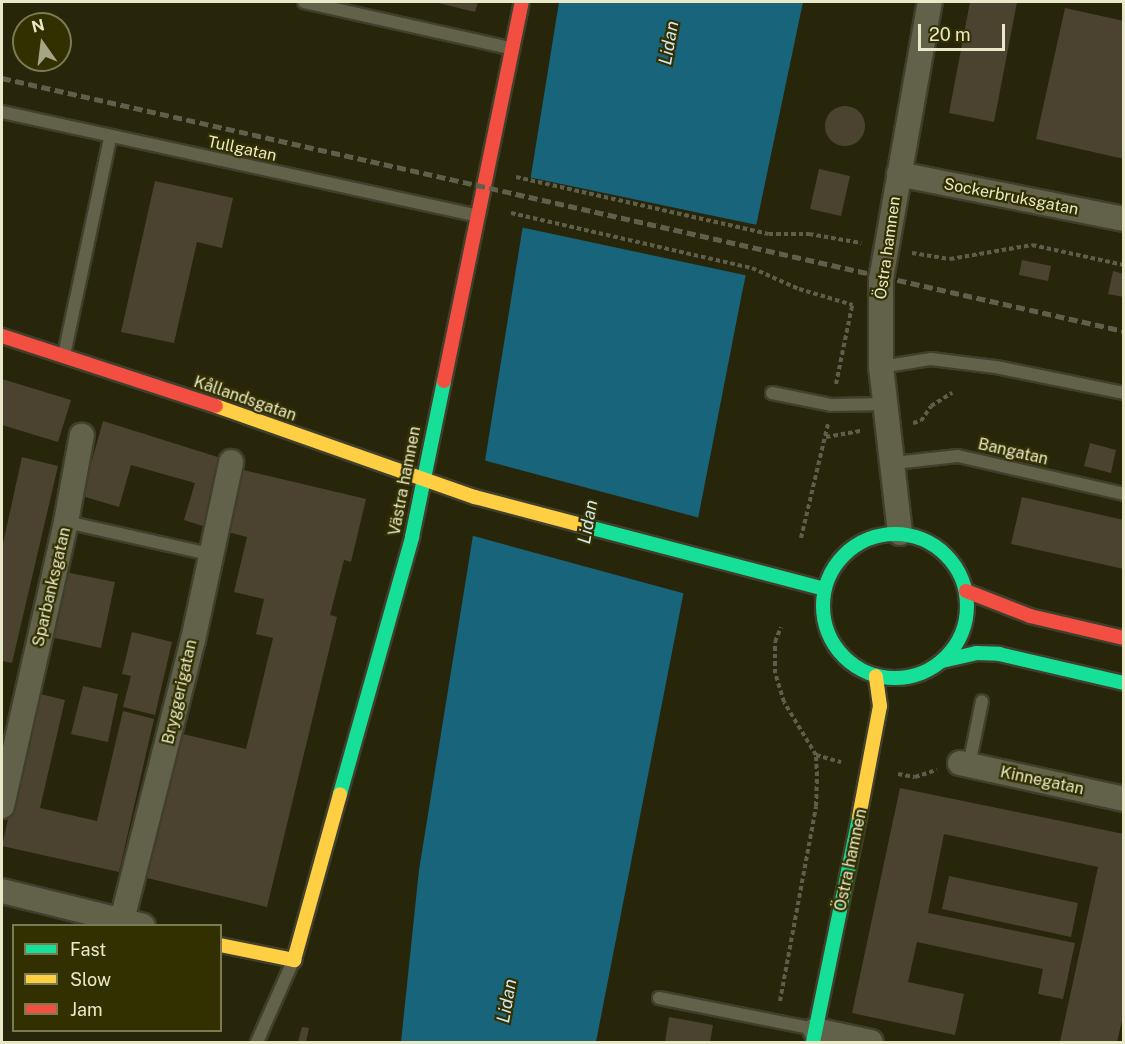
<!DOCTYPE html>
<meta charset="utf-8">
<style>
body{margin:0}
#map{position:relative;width:1125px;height:1044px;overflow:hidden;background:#27260b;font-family:"Public Sans",sans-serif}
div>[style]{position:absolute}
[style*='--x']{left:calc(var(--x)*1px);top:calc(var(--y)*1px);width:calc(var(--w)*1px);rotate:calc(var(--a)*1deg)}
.water>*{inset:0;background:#18647b}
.pier>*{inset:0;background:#27260b}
.building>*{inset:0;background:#4c4230}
.round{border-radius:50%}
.path>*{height:4px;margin-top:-2px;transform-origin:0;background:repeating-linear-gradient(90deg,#5e5e4a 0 4.5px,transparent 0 7.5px)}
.roads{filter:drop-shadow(2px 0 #403f2c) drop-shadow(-2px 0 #403f2c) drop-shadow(0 2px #403f2c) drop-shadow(0 -2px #403f2c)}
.lane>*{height:12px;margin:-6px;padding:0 6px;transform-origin:6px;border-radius:6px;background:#62614a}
.street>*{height:24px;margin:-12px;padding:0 12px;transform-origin:12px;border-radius:12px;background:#62614a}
.fast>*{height:14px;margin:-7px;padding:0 7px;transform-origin:7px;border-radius:7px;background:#16e098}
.fast>.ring{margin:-7px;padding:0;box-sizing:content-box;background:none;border:14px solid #16e098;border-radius:50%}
.slow>*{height:14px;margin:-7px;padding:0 7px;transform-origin:7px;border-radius:7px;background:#ffcf43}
.jam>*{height:14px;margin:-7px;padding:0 7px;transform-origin:7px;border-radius:7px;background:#f24e42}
.rail>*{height:4.5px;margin-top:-2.25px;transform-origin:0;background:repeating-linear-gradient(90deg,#5f5f4b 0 9px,transparent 0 13.5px)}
span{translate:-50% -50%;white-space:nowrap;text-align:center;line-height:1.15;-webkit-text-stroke:4.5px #323000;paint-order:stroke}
.street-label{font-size:16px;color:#e9e9c9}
.water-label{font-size:18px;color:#d2e8f2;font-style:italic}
.frame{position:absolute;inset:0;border:3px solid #e9e9c9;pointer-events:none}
.legend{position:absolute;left:12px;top:924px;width:210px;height:108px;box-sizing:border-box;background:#323000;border:2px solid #7b7a50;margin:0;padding:8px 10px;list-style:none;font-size:18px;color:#e9e9c9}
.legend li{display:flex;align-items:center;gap:12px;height:30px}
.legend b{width:30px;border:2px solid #7b7a50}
.north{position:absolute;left:12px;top:12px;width:60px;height:60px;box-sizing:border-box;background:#323000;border:2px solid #7b7a50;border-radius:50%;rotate:346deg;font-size:16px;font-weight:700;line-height:24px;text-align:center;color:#e9e9c9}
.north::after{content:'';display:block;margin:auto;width:21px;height:27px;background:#a5a586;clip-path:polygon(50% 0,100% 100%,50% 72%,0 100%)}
.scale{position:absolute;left:918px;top:24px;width:87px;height:27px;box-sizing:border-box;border:3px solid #e9e9c9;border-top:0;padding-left:8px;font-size:18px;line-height:21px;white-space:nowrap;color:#e9e9c9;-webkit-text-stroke:4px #323000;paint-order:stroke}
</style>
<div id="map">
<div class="water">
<div style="clip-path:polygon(559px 2px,803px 2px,742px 293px,596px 1042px,401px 1042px,419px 870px)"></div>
</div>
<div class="pier">
<div style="clip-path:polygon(528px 177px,762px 226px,749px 276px,520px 227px)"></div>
<div style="clip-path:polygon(483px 460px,700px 518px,686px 594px,470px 535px)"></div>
</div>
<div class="building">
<div style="clip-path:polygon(434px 2px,478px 2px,475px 12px)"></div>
<div style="clip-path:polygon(970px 2px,1017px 2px,994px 122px,949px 113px)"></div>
<div style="clip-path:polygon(1065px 8px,1124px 21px,1124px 159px,1036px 139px)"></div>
<div class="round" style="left:825px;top:106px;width:40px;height:40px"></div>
<div style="clip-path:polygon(819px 169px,850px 176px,841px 216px,810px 209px)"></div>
<div style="clip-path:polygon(155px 181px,233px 198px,222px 248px,197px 242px,174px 343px,121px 332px)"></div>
<div style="clip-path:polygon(1022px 260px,1051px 266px,1048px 281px,1019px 275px)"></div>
<div style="clip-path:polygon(1113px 271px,1124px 274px,1124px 297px,1108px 294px)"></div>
<div style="clip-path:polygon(2px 379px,71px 400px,58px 442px,2px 425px)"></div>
<div style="clip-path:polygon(103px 421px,224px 459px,206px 527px,184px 520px,195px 483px,131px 465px,119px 507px,82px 496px)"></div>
<div style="clip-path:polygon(1090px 443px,1116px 450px,1111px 473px,1084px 466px)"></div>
<div style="clip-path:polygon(22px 457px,58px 466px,12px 663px,2px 661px,2px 548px)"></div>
<div style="clip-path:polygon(239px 469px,366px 499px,351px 562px,344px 560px,330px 615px,337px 617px,267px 907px,147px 878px,183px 734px,246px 749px,273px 638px,256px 634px,264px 599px,234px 592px,247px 537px,224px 531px)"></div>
<div style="clip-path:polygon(1022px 497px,1124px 520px,1124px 569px,1011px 544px)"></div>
<div style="clip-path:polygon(65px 572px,115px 582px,101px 648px,51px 637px)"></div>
<div style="clip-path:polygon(132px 632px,172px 642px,155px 715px,123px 707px,131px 676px,122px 674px)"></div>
<div style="clip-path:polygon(83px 686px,118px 694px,108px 742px,71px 734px)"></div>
<div style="clip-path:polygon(36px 693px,65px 700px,40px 808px,97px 821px,123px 711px,154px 719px,119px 872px,2px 846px)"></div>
<div style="clip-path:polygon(900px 788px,1124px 834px,1124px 1012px,1117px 1042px,1060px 1042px,1098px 867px,944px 834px,928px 913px,1075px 943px,1063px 999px,1038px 994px,1043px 969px,917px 942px,908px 982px,964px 994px,955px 1035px,852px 1013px)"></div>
<div style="clip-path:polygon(949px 876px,1078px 903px,1071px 937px,942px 909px)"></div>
<div style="clip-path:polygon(669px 1017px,713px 1025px,710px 1042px,665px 1042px)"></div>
<div style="clip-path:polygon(302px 1027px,309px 1028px,306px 1042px,298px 1042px)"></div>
</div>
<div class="path">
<div style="--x:516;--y:177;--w:259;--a:12.7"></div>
<div style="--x:769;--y:234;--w:40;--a:0"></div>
<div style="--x:809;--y:234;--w:53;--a:9.8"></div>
<div style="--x:511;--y:213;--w:247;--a:12.9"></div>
<div style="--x:752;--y:268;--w:51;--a:24.1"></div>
<div style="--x:799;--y:289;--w:56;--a:16.5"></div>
<div style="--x:912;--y:253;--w:38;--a:9"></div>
<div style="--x:950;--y:259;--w:83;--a:-9.7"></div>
<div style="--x:1032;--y:245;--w:94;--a:12.3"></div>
<div style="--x:836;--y:384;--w:80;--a:-78.4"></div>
<div style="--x:913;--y:423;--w:8;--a:-14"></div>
<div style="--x:921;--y:421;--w:18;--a:-56"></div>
<div style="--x:931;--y:406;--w:25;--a:-32"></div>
<div style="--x:826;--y:437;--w:36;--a:-10"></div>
<div style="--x:801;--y:538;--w:117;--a:-76.7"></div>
<div style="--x:816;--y:755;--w:26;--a:16"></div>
<div style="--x:898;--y:774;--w:17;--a:10"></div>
<div style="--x:915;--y:777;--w:23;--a:-18"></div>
<div style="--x:780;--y:1001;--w:198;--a:-79.5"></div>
<div style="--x:816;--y:806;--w:30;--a:-88"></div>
<div style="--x:817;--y:776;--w:21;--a:-93"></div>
<div style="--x:816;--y:755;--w:62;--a:-121.1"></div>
<div style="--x:784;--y:702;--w:30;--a:-107"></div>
<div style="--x:775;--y:673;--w:31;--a:-90"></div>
<div style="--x:775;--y:642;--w:16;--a:-68"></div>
</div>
<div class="roads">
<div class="lane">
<div style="--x:304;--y:2;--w:211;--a:12.6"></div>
<div style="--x:2;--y:112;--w:485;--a:12.3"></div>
<div style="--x:64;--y:355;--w:221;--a:-78"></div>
<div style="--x:881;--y:367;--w:51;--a:-9.1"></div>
<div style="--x:931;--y:359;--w:65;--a:7"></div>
<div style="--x:996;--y:367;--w:131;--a:11.5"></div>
<div style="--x:772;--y:393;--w:60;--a:11.5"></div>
<div style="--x:831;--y:405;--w:54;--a:-1.1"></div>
<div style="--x:894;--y:463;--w:64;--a:-6.2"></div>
<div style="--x:958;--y:456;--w:170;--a:12.9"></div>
<div style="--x:66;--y:522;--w:147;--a:12.6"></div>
<div style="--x:969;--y:765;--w:65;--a:-78.5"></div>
<div style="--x:659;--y:998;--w:158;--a:11.3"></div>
<div style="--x:257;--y:1042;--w:89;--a:-66"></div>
</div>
<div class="street">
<div style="--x:899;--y:174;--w:229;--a:11.3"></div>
<div style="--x:900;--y:533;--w:167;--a:-96.5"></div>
<div style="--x:881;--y:367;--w:88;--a:-90"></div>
<div style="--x:881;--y:279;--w:281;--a:-80"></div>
<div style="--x:960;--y:763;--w:168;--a:12.4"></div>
<div style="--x:2;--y:806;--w:291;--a:-77.3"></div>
<div style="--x:66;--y:522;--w:88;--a:-79.6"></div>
<div style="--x:2;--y:891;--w:145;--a:13.9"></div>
<div style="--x:122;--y:920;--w:289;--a:-75.8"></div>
<div style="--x:193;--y:640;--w:182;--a:-77.9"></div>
<div style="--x:815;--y:1030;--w:57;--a:12.1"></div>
</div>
<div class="fast">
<div style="--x:577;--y:524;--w:255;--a:14.7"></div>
<div class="ring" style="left:823px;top:534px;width:130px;height:130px"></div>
<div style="--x:942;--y:661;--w:35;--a:-13"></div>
<div style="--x:976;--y:653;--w:23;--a:2"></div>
<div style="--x:999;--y:654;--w:128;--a:13.1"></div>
<div style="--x:340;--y:794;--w:267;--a:-74.3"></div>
<div style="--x:412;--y:537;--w:159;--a:-78.4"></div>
<div style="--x:813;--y:1042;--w:230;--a:-78.4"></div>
</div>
<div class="slow">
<div style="--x:216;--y:406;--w:275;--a:19.4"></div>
<div style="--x:475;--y:497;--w:106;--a:14.8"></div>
<div style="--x:859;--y:817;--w:113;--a:-79.3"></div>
<div style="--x:880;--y:706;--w:30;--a:-98"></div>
<div style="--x:220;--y:945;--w:76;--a:11.5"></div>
<div style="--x:294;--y:960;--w:172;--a:-74.5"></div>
</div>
<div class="jam">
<div style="--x:2;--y:336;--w:225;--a:18.1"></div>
<div style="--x:444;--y:381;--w:387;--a:-78.4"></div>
<div style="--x:966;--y:591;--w:69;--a:21.3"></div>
<div style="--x:1030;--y:616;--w:97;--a:13.2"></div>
</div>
</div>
<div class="rail">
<div style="--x:2;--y:78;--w:1150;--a:12.71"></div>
</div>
<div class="street-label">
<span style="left:242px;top:149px;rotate:12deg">Tullgatan</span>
<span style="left:1011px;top:197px;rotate:11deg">Sockerbruksgatan</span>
<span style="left:888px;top:248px;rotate:-82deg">Östra hamnen</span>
<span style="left:245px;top:399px;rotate:19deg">Kållandsgatan</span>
<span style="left:1013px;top:452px;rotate:13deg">Bangatan</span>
<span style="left:405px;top:481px;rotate:-79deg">Västra hamnen</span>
<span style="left:52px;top:587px;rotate:-77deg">Sparbanksgatan</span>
<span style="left:180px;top:692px;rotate:-77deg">Bryggerigatan</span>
<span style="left:1042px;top:781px;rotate:12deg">Kinnegatan</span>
<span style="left:851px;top:860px;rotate:-78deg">Östra hamnen</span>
</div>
<div class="water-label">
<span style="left:669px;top:43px;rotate:-80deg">Lidan</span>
<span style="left:588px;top:522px;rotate:-80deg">Lidan</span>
<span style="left:507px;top:1001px;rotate:-80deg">Lidan</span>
</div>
<div class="frame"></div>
<ul class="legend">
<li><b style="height:8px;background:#16e098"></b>Fast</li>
<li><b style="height:8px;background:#ffcf43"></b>Slow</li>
<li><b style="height:8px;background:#f24e42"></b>Jam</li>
</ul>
<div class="north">N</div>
<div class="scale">20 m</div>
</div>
